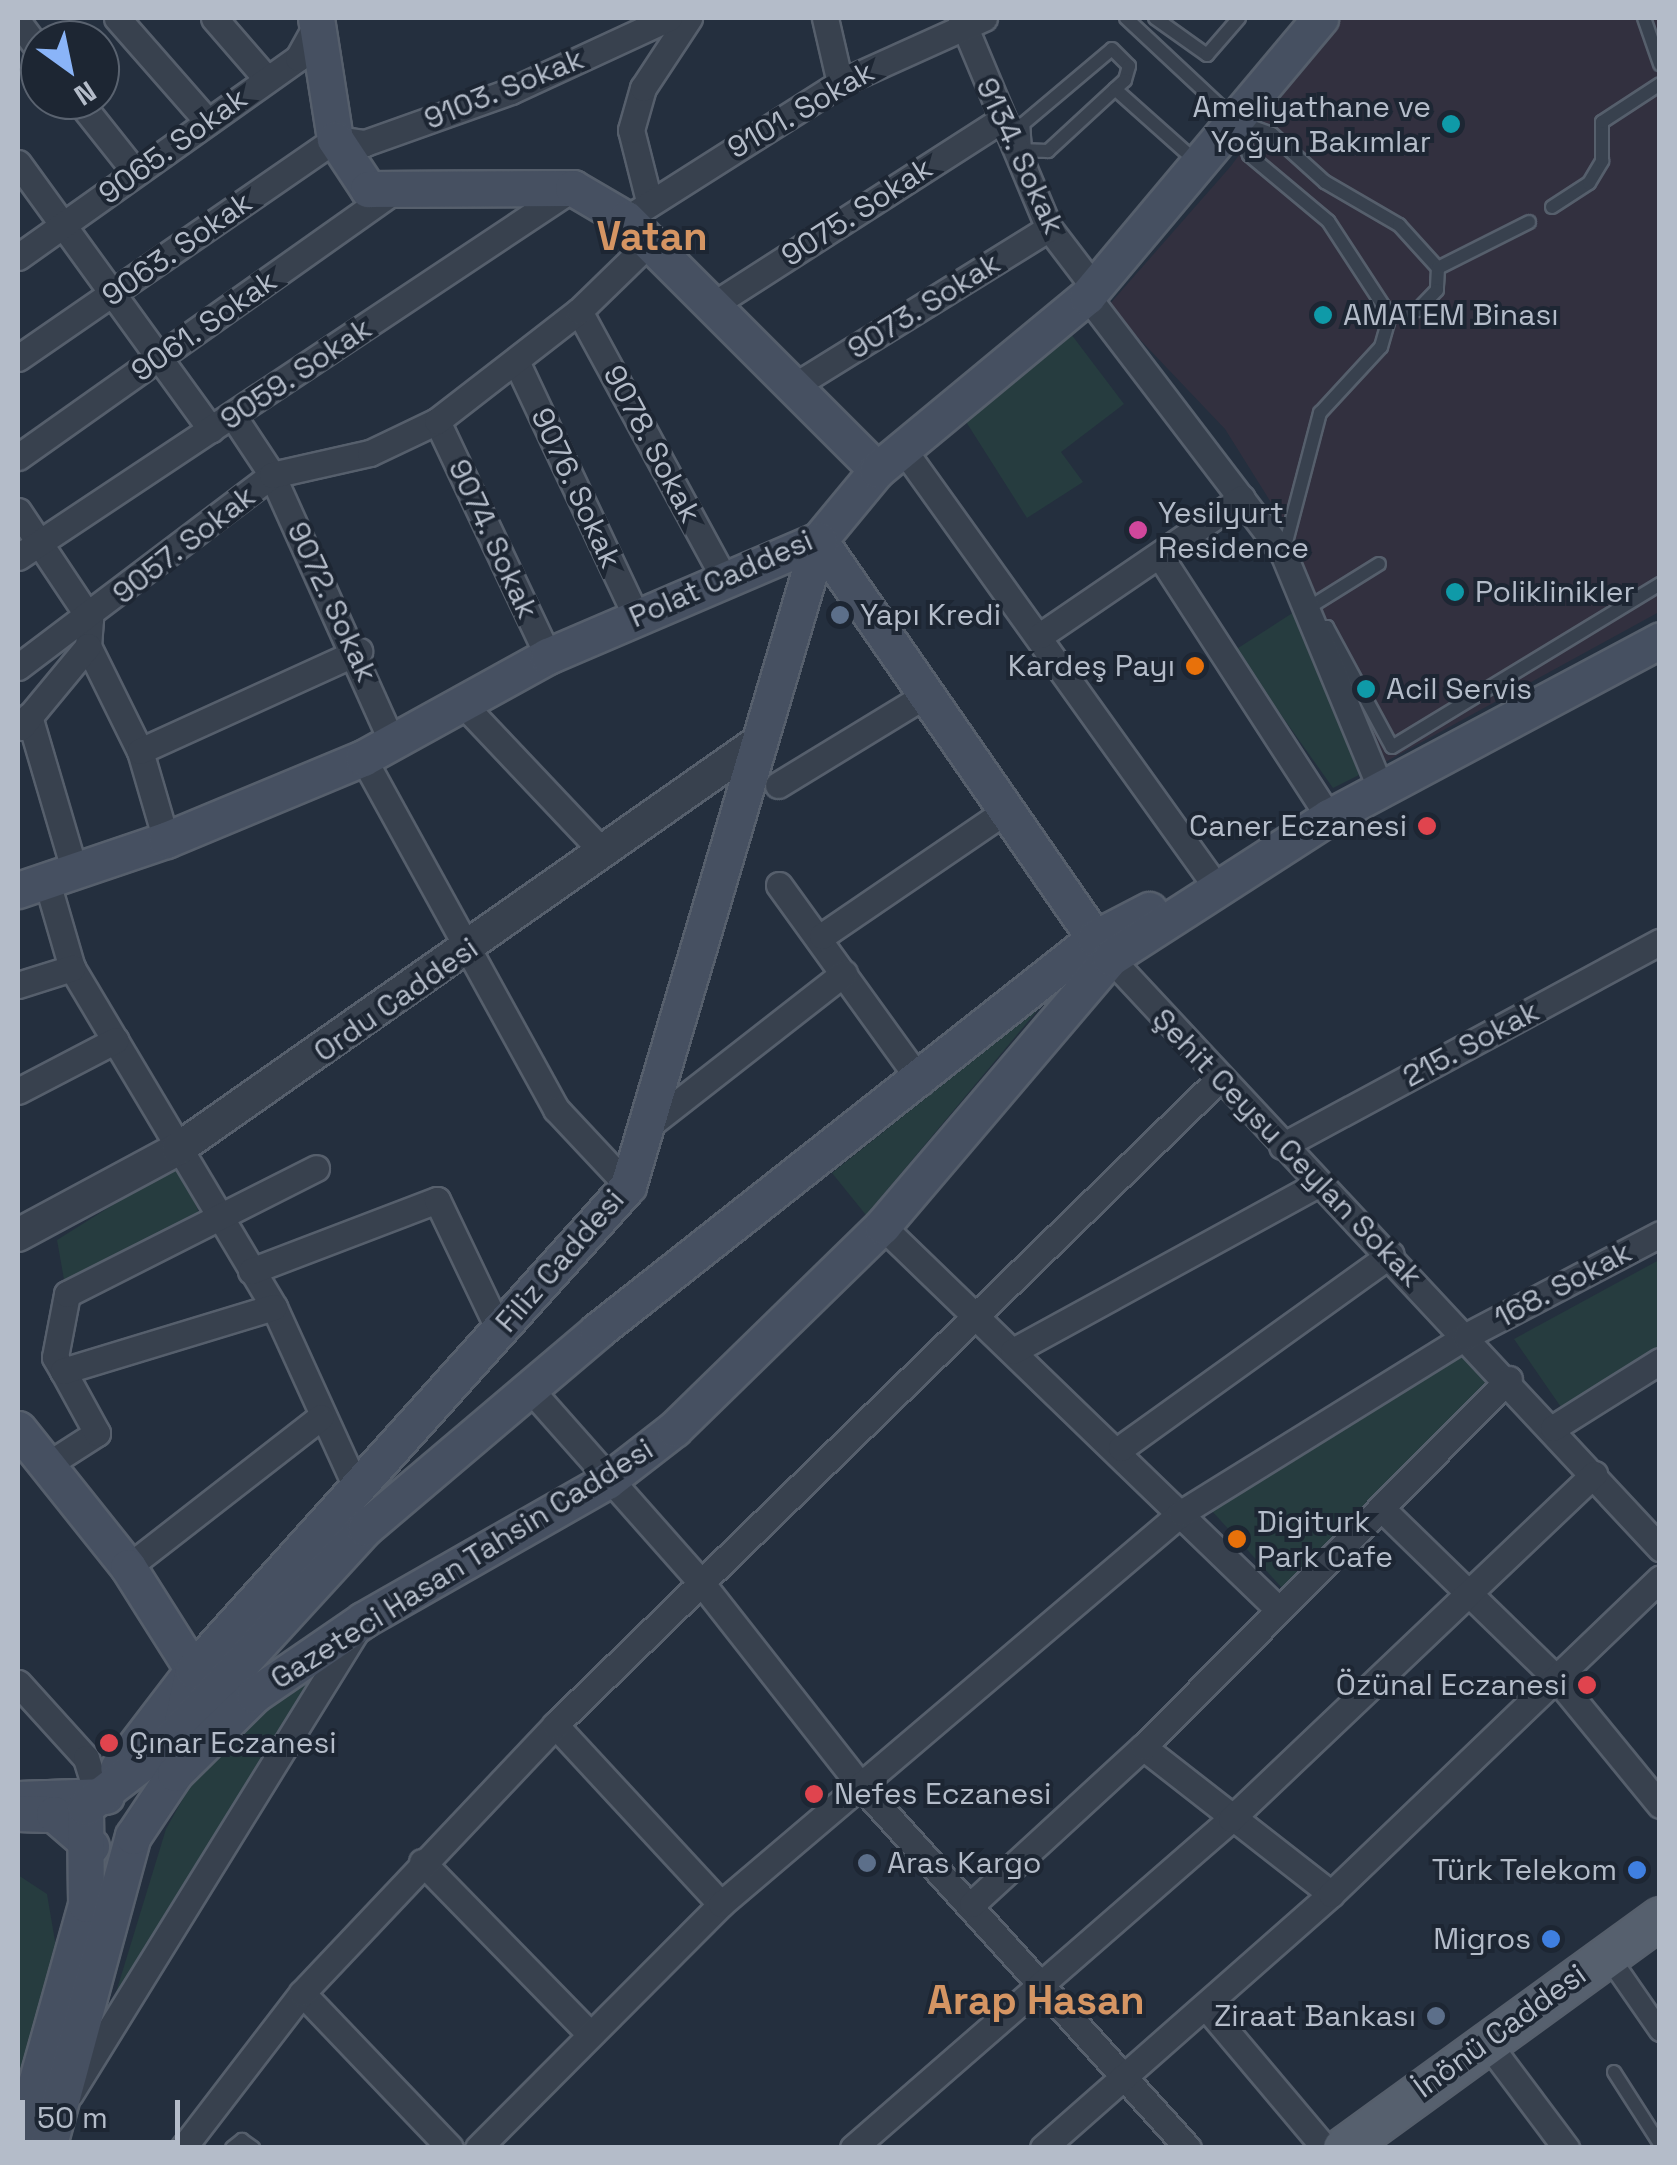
<!DOCTYPE html>
<meta charset="utf-8">
<style>
body{margin:0}
#map{position:relative;width:1677px;height:2165px;overflow:hidden;background:#242f3e;font-family:"Space Grotesk",sans-serif}
div>[style]{position:absolute}
[style*='--x']{left:calc(var(--x)*1px);top:calc(var(--y)*1px);width:calc(var(--w)*1px);rotate:calc(var(--a)*1deg)}
.medical>*{inset:0;background:#32303f}
.green>*{inset:0;background:#263c3f}
.roads{filter:drop-shadow(2px 0 #565f6c) drop-shadow(-2px 0 #565f6c) drop-shadow(0 2px #565f6c) drop-shadow(0 -2px #565f6c)}
.service>*{height:12px;margin:-6px;padding:0 6px;transform-origin:6px;border-radius:6px;background:#38414e}
.pedestrian>*{height:20px;margin:-10px;padding:0 10px;transform-origin:10px;border-radius:10px;background:#38414e}
.minor>*{height:25px;margin:-12.5px;padding:0 12.5px;transform-origin:12.5px;border-radius:12.5px;background:#38414e}
.tertiary>*{height:32px;margin:-16px;padding:0 16px;transform-origin:16px;border-radius:16px;background:#38414e}
.secondary>*{height:35px;margin:-17.5px;padding:0 17.5px;transform-origin:17.5px;border-radius:17.5px;background:#465061}
.primary>*{height:40px;margin:-20px;padding:0 20px;transform-origin:20px;border-radius:20px;background:#56606e}
.dots>*{width:28px;height:28px;translate:-50% -50%;box-sizing:border-box;border:5px solid #1d2633;border-radius:50%}
span{translate:-50% -50%;white-space:nowrap;text-align:center;line-height:1.15;-webkit-text-stroke:8px #1d2633;paint-order:stroke}
.street-label{font-size:30px;color:#b4bcc9}
.poi-label{font-size:30px;color:#b4bcc9}
.right{translate:-100% -50%;text-align:right}
.left{translate:0 -50%;text-align:left}
.district-label{font-size:40px;color:#d59563;font-weight:700}
.frame{position:absolute;inset:0;border:20px solid #b4bcc9;pointer-events:none}
.north{position:absolute;left:20px;top:20px;width:100px;height:100px;box-sizing:border-box;background:#1d2633;border:2px solid #59626f;border-radius:50%;rotate:147deg;font-size:28px;font-weight:700;line-height:40px;text-align:center;color:#b4bcc9}
.north::after{content:'';display:block;margin:auto;width:35px;height:45px;background:#8ab4f8;clip-path:polygon(50% 0,100% 100%,50% 72%,0 100%)}
.scale{position:absolute;left:20px;top:2100px;width:160px;height:45px;box-sizing:border-box;border:5px solid #b4bcc9;border-top:0;padding-left:12px;font-size:30px;line-height:35px;white-space:nowrap;color:#b4bcc9;-webkit-text-stroke:8px #1d2633;paint-order:stroke}
</style>
<div id="map">
<div class="medical">
<div style="clip-path:polygon(1339px 18px,1659px 18px,1659px 612px,1378px 766px,1277px 512px,1225px 429px,1108px 306px,1231px 166px)"></div>
</div>
<div class="green">
<div style="clip-path:polygon(1071px 334px,1124px 404px,1061px 452px,1083px 482px,1027px 518px,963px 417px)"></div>
<div style="clip-path:polygon(1297px 610px,1359px 775px,1333px 788px,1235px 650px)"></div>
<div style="clip-path:polygon(1041px 1006px,866px 1215px,832px 1173px)"></div>
<div style="clip-path:polygon(178px 1164px,200px 1215px,65px 1285px,57px 1240px)"></div>
<div style="clip-path:polygon(1659px 1260px,1659px 1352px,1565px 1413px,1514px 1339px)"></div>
<div style="clip-path:polygon(1462px 1349px,1496px 1386px,1282px 1588px,1211px 1510px)"></div>
<div style="clip-path:polygon(339px 1648px,114px 1999px,166px 1829px,208px 1754px)"></div>
<div style="clip-path:polygon(18px 1875px,47px 1894px,56px 1947px,18px 2082px)"></div>
</div>
<div class="roads">
<div class="service">
<div style="--x:1126;--y:18;--w:151;--a:43.1"></div>
<div style="--x:1236;--y:121;--w:38;--a:20"></div>
<div style="--x:1272;--y:134;--w:72;--a:42.2"></div>
<div style="--x:1325;--y:182;--w:86;--a:30.2"></div>
<div style="--x:1399;--y:225;--w:58;--a:47.8"></div>
<div style="--x:1438;--y:268;--w:22;--a:93"></div>
<div style="--x:1437;--y:290;--w:28;--a:134"></div>
<div style="--x:1418;--y:310;--w:29;--a:168"></div>
<div style="--x:1390;--y:316;--w:113;--a:-123.1"></div>
<div style="--x:1328;--y:221;--w:103;--a:-140.1"></div>
<div style="--x:1249;--y:155;--w:34;--a:-111"></div>
<div style="--x:1155;--y:18;--w:64;--a:35.4"></div>
<div style="--x:1207;--y:55;--w:49;--a:-49.1"></div>
<div style="--x:1644;--y:18;--w:49;--a:70.8"></div>
<div style="--x:1112;--y:49;--w:24;--a:45"></div>
<div style="--x:1129;--y:66;--w:15;--a:106"></div>
<div style="--x:1125;--y:80;--w:105;--a:137.3"></div>
<div style="--x:1048;--y:151;--w:23;--a:-178"></div>
<div style="--x:1025;--y:150;--w:26;--a:-94"></div>
<div style="--x:1023;--y:124;--w:116;--a:-40.1"></div>
<div style="--x:1115;--y:89;--w:110;--a:41.7"></div>
<div style="--x:1552;--y:207;--w:44;--a:-33"></div>
<div style="--x:1589;--y:183;--w:26;--a:-59"></div>
<div style="--x:1602;--y:161;--w:39;--a:-90"></div>
<div style="--x:1602;--y:122;--w:69;--a:-33.2"></div>
<div style="--x:1438;--y:268;--w:102;--a:-26.8"></div>
<div style="--x:1284;--y:550;--w:142;--a:-75.3"></div>
<div style="--x:1320;--y:413;--w:90;--a:-47.3"></div>
<div style="--x:1381;--y:347;--w:32;--a:-74"></div>
<div style="--x:1305;--y:610;--w:87;--a:-31.9"></div>
<div style="--x:1314;--y:629;--w:13;--a:-9"></div>
<div style="--x:1327;--y:627;--w:136;--a:61.6"></div>
<div style="--x:1392;--y:747;--w:314;--a:-31.3"></div>
<div style="--x:1614;--y:2072;--w:85;--a:57.4"></div>
<div style="--x:232;--y:2148;--w:13;--a:-39"></div>
<div style="--x:242;--y:2140;--w:14;--a:36"></div>
</div>
<div class="pedestrian">
<div style="--x:1606;--y:1953;--w:95;--a:55.3"></div>
</div>
<div class="minor">
<div style="--x:117;--y:18;--w:138;--a:48.8"></div>
<div style="--x:214;--y:18;--w:79;--a:49.1"></div>
<div style="--x:825;--y:18;--w:67;--a:77"></div>
<div style="--x:961;--y:18;--w:228;--a:67.3"></div>
<div style="--x:1049;--y:228;--w:74;--a:52.7"></div>
<div style="--x:18;--y:22;--w:36;--a:53"></div>
<div style="--x:78;--y:100;--w:92;--a:51.6"></div>
<div style="--x:18;--y:163;--w:329;--a:54.1"></div>
<div style="--x:649;--y:201;--w:73;--a:-104.2"></div>
<div style="--x:631;--y:130;--w:44;--a:-74.1"></div>
<div style="--x:643;--y:88;--w:84;--a:-56.7"></div>
<div style="--x:626;--y:219;--w:254;--a:-32.4"></div>
<div style="--x:840;--y:83;--w:158;--a:-24.3"></div>
<div style="--x:18;--y:257;--w:344;--a:-35.4"></div>
<div style="--x:298;--y:58;--w:41;--a:-60.9"></div>
<div style="--x:1087;--y:296;--w:323;--a:52.7"></div>
<div style="--x:1283;--y:553;--w:256;--a:67.5"></div>
<div style="--x:716;--y:303;--w:335;--a:-32.7"></div>
<div style="--x:579;--y:311;--w:304;--a:61.5"></div>
<div style="--x:18;--y:358;--w:385;--a:-34.6"></div>
<div style="--x:335;--y:139;--w:30;--a:8"></div>
<div style="--x:365;--y:143;--w:155;--a:-19.6"></div>
<div style="--x:511;--y:91;--w:174;--a:-24.8"></div>
<div style="--x:516;--y:361;--w:282;--a:64.8"></div>
<div style="--x:799;--y:383;--w:294;--a:-31.8"></div>
<div style="--x:233;--y:416;--w:71;--a:56.5"></div>
<div style="--x:272;--y:475;--w:290;--a:65.8"></div>
<div style="--x:437;--y:421;--w:260;--a:64.7"></div>
<div style="--x:903;--y:449;--w:528;--a:54.41"></div>
<div style="--x:18;--y:457;--w:456;--a:-35.3"></div>
<div style="--x:18;--y:511;--w:130;--a:56.3"></div>
<div style="--x:90;--y:619;--w:27;--a:94"></div>
<div style="--x:88;--y:646;--w:117;--a:63.7"></div>
<div style="--x:140;--y:751;--w:93;--a:73.7"></div>
<div style="--x:1160;--y:556;--w:311;--a:57.1"></div>
<div style="--x:18;--y:557;--w:666;--a:-33.62"></div>
<div style="--x:1041;--y:635;--w:243;--a:-34.3"></div>
<div style="--x:18;--y:667;--w:318;--a:-37.1"></div>
<div style="--x:272;--y:475;--w:100;--a:-12.7"></div>
<div style="--x:370;--y:453;--w:74;--a:-25.5"></div>
<div style="--x:437;--y:421;--w:180;--a:-37.8"></div>
<div style="--x:579;--y:311;--w:99;--a:-44.2"></div>
<div style="--x:461;--y:702;--w:201;--a:46.6"></div>
<div style="--x:29;--y:716;--w:163;--a:73.6"></div>
<div style="--x:21;--y:727;--w:105;--a:-50.4"></div>
<div style="--x:140;--y:751;--w:241;--a:-24.5"></div>
<div style="--x:363;--y:758;--w:401;--a:61.2"></div>
<div style="--x:556;--y:1109;--w:105;--a:46.9"></div>
<div style="--x:778;--y:785;--w:175;--a:-31.4"></div>
<div style="--x:47;--y:882;--w:90;--a:73.8"></div>
<div style="--x:72;--y:968;--w:395;--a:59.2"></div>
<div style="--x:274;--y:1307;--w:200;--a:65.5"></div>
<div style="--x:779;--y:885;--w:243;--a:54.2"></div>
<div style="--x:822;--y:936;--w:225;--a:-34.3"></div>
<div style="--x:1110;--y:958;--w:807;--a:47.01"></div>
<div style="--x:18;--y:985;--w:57;--a:-17.5"></div>
<div style="--x:18;--y:1091;--w:110;--a:-27.5"></div>
<div style="--x:647;--y:1127;--w:250;--a:-38"></div>
<div style="--x:1282;--y:1146;--w:430;--a:-28.4"></div>
<div style="--x:882;--y:1226;--w:552;--a:44.05"></div>
<div style="--x:251;--y:1271;--w:199;--a:-20.9"></div>
<div style="--x:437;--y:1200;--w:144;--a:64.5"></div>
<div style="--x:1013;--y:1351;--w:348;--a:-28.7"></div>
<div style="--x:63;--y:1371;--w:16;--a:-120"></div>
<div style="--x:55;--y:1357;--w:64;--a:-79.2"></div>
<div style="--x:67;--y:1294;--w:279;--a:-26.8"></div>
<div style="--x:529;--y:1388;--w:264;--a:48.5"></div>
<div style="--x:704;--y:1586;--w:253;--a:51.9"></div>
<div style="--x:860;--y:1785;--w:489;--a:47.9"></div>
<div style="--x:1553;--y:1428;--w:126;--a:-32.1"></div>
<div style="--x:1121;--y:1448;--w:332;--a:-35.7"></div>
<div style="--x:44;--y:1467;--w:63;--a:-32.7"></div>
<div style="--x:97;--y:1433;--w:71;--a:-118.7"></div>
<div style="--x:63;--y:1371;--w:220;--a:-16.9"></div>
<div style="--x:1381;--y:1508;--w:244;--a:44.2"></div>
<div style="--x:1556;--y:1678;--w:164;--a:50.7"></div>
<div style="--x:128;--y:1567;--w:244;--a:-37.9"></div>
<div style="--x:18;--y:1683;--w:101;--a:47.8"></div>
<div style="--x:86;--y:1758;--w:41;--a:72.9"></div>
<div style="--x:555;--y:1725;--w:244;--a:47.2"></div>
<div style="--x:1143;--y:1747;--w:239;--a:38"></div>
<div style="--x:422;--y:1862;--w:236;--a:45.7"></div>
<div style="--x:972;--y:1904;--w:232;--a:-42.6"></div>
<div style="--x:1143;--y:1747;--w:519;--a:-45.16"></div>
<div style="--x:302;--y:1993;--w:214;--a:46.3"></div>
<div style="--x:1207;--y:2008;--w:183;--a:49.9"></div>
<div style="--x:1486;--y:2041;--w:134;--a:53.2"></div>
<div style="--x:70;--y:2094;--w:544;--a:-58.3"></div>
<div style="--x:183;--y:2148;--w:195;--a:-52.5"></div>
<div style="--x:302;--y:1993;--w:369;--a:-46.6"></div>
<div style="--x:555;--y:1725;--w:925;--a:-44.21"></div>
<div style="--x:478;--y:2148;--w:344;--a:-45.1"></div>
<div style="--x:721;--y:1904;--w:604;--a:-40.36"></div>
<div style="--x:1181;--y:1513;--w:335;--a:-31.8"></div>
<div style="--x:1466;--y:1336;--w:219;--a:-27.7"></div>
<div style="--x:853;--y:2148;--w:501;--a:-41.04"></div>
<div style="--x:1231;--y:1819;--w:501;--a:-43.54"></div>
<div style="--x:1043;--y:2148;--w:384;--a:-41.4"></div>
<div style="--x:1331;--y:1894;--w:456;--a:-43.8"></div>
</div>
<div class="tertiary">
<div style="--x:18;--y:1235;--w:182;--a:-28.3"></div>
<div style="--x:178;--y:1149;--w:709;--a:-35.06"></div>
</div>
<div class="secondary">
<div style="--x:316;--y:18;--w:122;--a:81.1"></div>
<div style="--x:335;--y:139;--w:60;--a:56.6"></div>
<div style="--x:368;--y:189;--w:205;--a:-0.3"></div>
<div style="--x:573;--y:188;--w:61;--a:30.3"></div>
<div style="--x:626;--y:219;--w:355;--a:45"></div>
<div style="--x:819;--y:540;--w:484;--a:55.3"></div>
<div style="--x:18;--y:890;--w:156;--a:-18.7"></div>
<div style="--x:166;--y:840;--w:213;--a:-22.6"></div>
<div style="--x:363;--y:758;--w:211;--a:-28.9"></div>
<div style="--x:548;--y:656;--w:295;--a:-23.2"></div>
<div style="--x:819;--y:540;--w:91;--a:-50.4"></div>
<div style="--x:877;--y:470;--w:273;--a:-39.6"></div>
<div style="--x:1087;--y:296;--w:363;--a:-50"></div>
<div style="--x:18;--y:1429;--w:176;--a:51.4"></div>
<div style="--x:128;--y:1567;--w:122;--a:57.7"></div>
<div style="--x:193;--y:1670;--w:123;--a:127.4"></div>
<div style="--x:182;--y:1722;--w:53;--a:-78.1"></div>
<div style="--x:193;--y:1670;--w:651;--a:-48.05"></div>
<div style="--x:628;--y:1186;--w:674;--a:-73.53"></div>
<div style="--x:18;--y:1799;--w:88;--a:-2"></div>
<div style="--x:18;--y:1813;--w:36;--a:2"></div>
<div style="--x:54;--y:1814;--w:49;--a:40.9"></div>
<div style="--x:18;--y:2148;--w:253;--a:-74.4"></div>
<div style="--x:86;--y:1904;--w:97;--a:-90.6"></div>
<div style="--x:85;--y:1807;--w:103;--a:-37.5"></div>
<div style="--x:167;--y:1744;--w:293;--a:-47.5"></div>
<div style="--x:365;--y:1528;--w:304;--a:-40.3"></div>
<div style="--x:597;--y:1331;--w:634;--a:-38.28"></div>
<div style="--x:1095;--y:938;--w:61;--a:-27.4"></div>
<div style="--x:48;--y:2148;--w:323;--a:-74.8"></div>
<div style="--x:133;--y:1836;--w:76;--a:-56.3"></div>
<div style="--x:175;--y:1773;--w:111;--a:-44.6"></div>
<div style="--x:254;--y:1695;--w:132;--a:-34.5"></div>
<div style="--x:363;--y:1620;--w:281;--a:-29.7"></div>
<div style="--x:607;--y:1481;--w:85;--a:-37.8"></div>
<div style="--x:674;--y:1429;--w:291;--a:-44.3"></div>
<div style="--x:882;--y:1226;--w:352;--a:-49.6"></div>
<div style="--x:1110;--y:958;--w:260;--a:-32.8"></div>
<div style="--x:1329;--y:817;--w:375;--a:-28.1"></div>
</div>
<div class="primary">
<div style="--x:1344;--y:2148;--w:391;--a:-36"></div>
</div>
</div>
<div class="dots">
<div style="left:1451px;top:124px;background:#0f9aa8"></div>
<div style="left:1323px;top:315px;background:#0f9aa8"></div>
<div style="left:1138px;top:530px;background:#d1479c"></div>
<div style="left:1455px;top:592px;background:#0f9aa8"></div>
<div style="left:840px;top:615px;background:#5c6f8a"></div>
<div style="left:1195px;top:666px;background:#e8710a"></div>
<div style="left:1366px;top:689px;background:#0f9aa8"></div>
<div style="left:1427px;top:826px;background:#e0444e"></div>
<div style="left:1237px;top:1539px;background:#e8710a"></div>
<div style="left:1587px;top:1685px;background:#e0444e"></div>
<div style="left:109px;top:1743px;background:#e0444e"></div>
<div style="left:814px;top:1794px;background:#e0444e"></div>
<div style="left:867px;top:1863px;background:#5c6f8a"></div>
<div style="left:1637px;top:1870px;background:#3f7fe0"></div>
<div style="left:1551px;top:1939px;background:#3f7fe0"></div>
<div style="left:1436px;top:2016px;background:#5c6f8a"></div>
</div>
<div class="street-label">
<span style="left:504px;top:89px;rotate:-22deg">9103. Sokak</span>
<span style="left:801px;top:110px;rotate:-30deg">9101. Sokak</span>
<span style="left:173px;top:146px;rotate:-36deg">9065. Sokak</span>
<span style="left:1020px;top:156px;rotate:65deg">9134. Sokak</span>
<span style="left:857px;top:212px;rotate:-33deg">9075. Sokak</span>
<span style="left:177px;top:249px;rotate:-35deg">9063. Sokak</span>
<span style="left:924px;top:306px;rotate:-32deg">9073. Sokak</span>
<span style="left:204px;top:326px;rotate:-35deg">9061. Sokak</span>
<span style="left:296px;top:374px;rotate:-34deg">9059. Sokak</span>
<span style="left:652px;top:444px;rotate:62deg">9078. Sokak</span>
<span style="left:576px;top:488px;rotate:65deg">9076. Sokak</span>
<span style="left:493px;top:539px;rotate:65deg">9074. Sokak</span>
<span style="left:184px;top:545px;rotate:-38deg">9057. Sokak</span>
<span style="left:721px;top:579px;rotate:-24deg">Polat Caddesi</span>
<span style="left:332px;top:602px;rotate:65deg">9072. Sokak</span>
<span style="left:396px;top:1000px;rotate:-35deg">Ordu Caddesi</span>
<span style="left:1471px;top:1044px;rotate:-28deg">215. Sokak</span>
<span style="left:1287px;top:1148px;rotate:46deg">Şehit Ceysu Ceylan Sokak</span>
<span style="left:560px;top:1261px;rotate:-49deg">Filiz Caddesi</span>
<span style="left:1563px;top:1285px;rotate:-28deg">168. Sokak</span>
<span style="left:462px;top:1564px;rotate:-32deg">Gazeteci Hasan Tahsin Caddesi</span>
<span style="left:1500px;top:2031px;rotate:-36deg">İnönü Caddesi</span>
</div>
<div class="poi-label">
<span class="right" style="left:1431px;top:124px">Ameliyathane ve<br>Yoğun Bakımlar</span>
<span class="left" style="left:1343px;top:315px">AMATEM Binası</span>
<span class="left" style="left:1158px;top:530px">Yesilyurt<br>Residence</span>
<span class="left" style="left:1475px;top:592px">Poliklinikler</span>
<span class="left" style="left:860px;top:615px">Yapı Kredi</span>
<span class="right" style="left:1175px;top:666px">Kardeş Payı</span>
<span class="left" style="left:1386px;top:689px">Acil Servis</span>
<span class="right" style="left:1407px;top:826px">Caner Eczanesi</span>
<span class="left" style="left:1257px;top:1539px">Digiturk<br>Park Cafe</span>
<span class="right" style="left:1567px;top:1685px">Özünal Eczanesi</span>
<span class="left" style="left:129px;top:1743px">Çınar Eczanesi</span>
<span class="left" style="left:834px;top:1794px">Nefes Eczanesi</span>
<span class="left" style="left:887px;top:1863px">Aras Kargo</span>
<span class="right" style="left:1617px;top:1870px">Türk Telekom</span>
<span class="right" style="left:1531px;top:1939px">Migros</span>
<span class="right" style="left:1416px;top:2016px">Ziraat Bankası</span>
</div>
<div class="district-label">
<span style="left:652px;top:237px">Vatan</span>
<span style="left:1036px;top:2001px">Arap Hasan</span>
</div>
<div class="frame"></div>
<div class="north">N</div>
<div class="scale">50 m</div>
</div>
